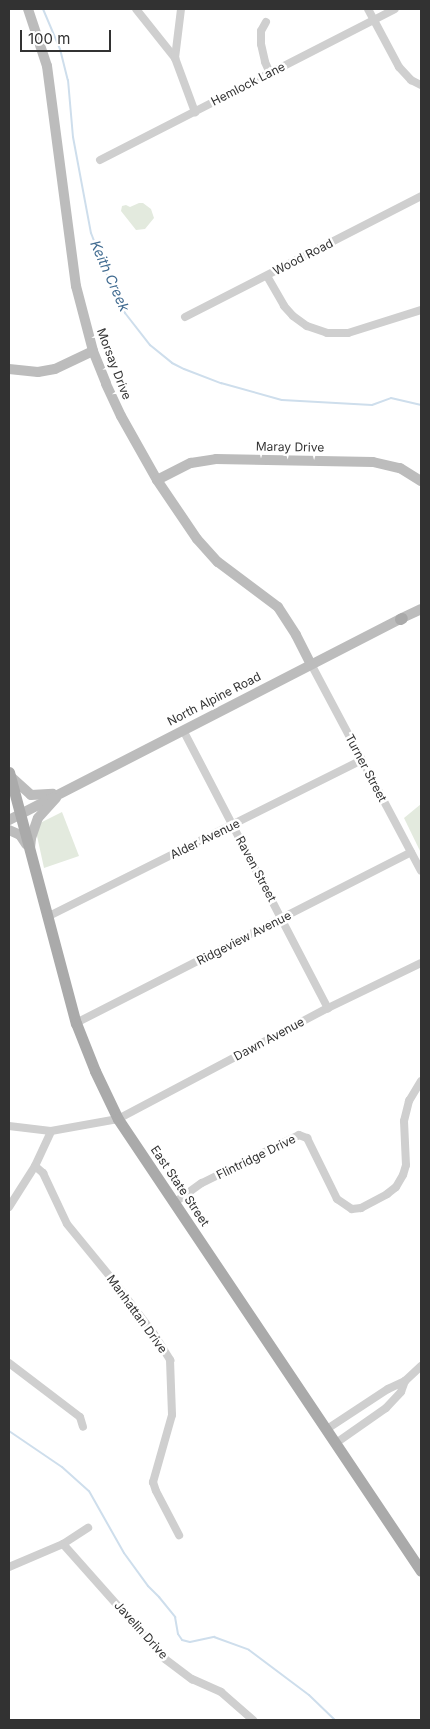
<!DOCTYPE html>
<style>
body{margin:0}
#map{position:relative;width:430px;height:1729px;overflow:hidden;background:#fff;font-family:Inter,sans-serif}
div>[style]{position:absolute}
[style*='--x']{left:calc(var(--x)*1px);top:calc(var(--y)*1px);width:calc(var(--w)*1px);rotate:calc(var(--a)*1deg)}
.green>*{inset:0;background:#e3eade}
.stream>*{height:2px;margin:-1px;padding:0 1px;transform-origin:1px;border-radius:1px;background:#cedeec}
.street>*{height:8px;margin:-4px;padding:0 4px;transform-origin:4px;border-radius:4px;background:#cfcfcf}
.secondary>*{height:10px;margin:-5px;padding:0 5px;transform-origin:5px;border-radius:5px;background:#bcbcbc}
.primary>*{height:11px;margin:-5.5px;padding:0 5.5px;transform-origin:5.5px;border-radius:5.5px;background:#aaa}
span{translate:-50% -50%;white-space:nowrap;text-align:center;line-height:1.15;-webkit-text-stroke:5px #fff;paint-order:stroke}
.street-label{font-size:12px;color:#323232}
.water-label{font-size:14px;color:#426c91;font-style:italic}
.frame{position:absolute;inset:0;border:10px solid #323232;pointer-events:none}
.scale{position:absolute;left:20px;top:30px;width:91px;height:22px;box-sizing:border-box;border:2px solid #323232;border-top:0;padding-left:6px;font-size:15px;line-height:18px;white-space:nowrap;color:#323232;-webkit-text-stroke:4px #fff;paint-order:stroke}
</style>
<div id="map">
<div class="green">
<div style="clip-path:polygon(139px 203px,143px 203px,151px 209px,154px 218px,145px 229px,136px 230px,121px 211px,122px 206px,126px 205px,130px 207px)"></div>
<div style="clip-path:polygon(421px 804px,421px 853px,404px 818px)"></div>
<div style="clip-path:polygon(62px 812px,79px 856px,44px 868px,37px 836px,38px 824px)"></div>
</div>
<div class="stream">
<div style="--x:43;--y:9;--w:43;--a:67"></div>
<div style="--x:60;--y:49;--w:32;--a:76"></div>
<div style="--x:68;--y:80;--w:57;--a:85"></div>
<div style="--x:73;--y:137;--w:98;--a:79.4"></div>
<div style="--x:91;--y:233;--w:50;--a:69"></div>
<div style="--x:109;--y:280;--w:37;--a:64"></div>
<div style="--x:125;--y:313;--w:41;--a:52"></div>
<div style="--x:150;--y:345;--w:28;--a:39"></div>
<div style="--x:172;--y:363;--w:13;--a:27"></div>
<div style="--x:184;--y:369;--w:40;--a:21"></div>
<div style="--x:221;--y:383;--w:63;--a:15.6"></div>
<div style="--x:282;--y:400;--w:90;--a:3.2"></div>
<div style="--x:372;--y:405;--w:20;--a:-20"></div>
<div style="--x:391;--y:398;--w:31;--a:13"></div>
<div style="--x:9;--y:1431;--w:64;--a:34.2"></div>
<div style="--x:62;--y:1467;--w:36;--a:42"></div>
<div style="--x:89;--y:1491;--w:71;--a:60.6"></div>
<div style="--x:124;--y:1553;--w:41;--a:54"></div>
<div style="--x:148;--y:1586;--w:16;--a:45"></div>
<div style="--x:159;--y:1597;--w:26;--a:51"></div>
<div style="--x:175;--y:1617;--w:17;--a:80"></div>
<div style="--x:178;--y:1634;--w:7;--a:56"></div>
<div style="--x:182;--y:1640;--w:8;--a:14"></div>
<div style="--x:190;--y:1642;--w:25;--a:-12"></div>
<div style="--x:214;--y:1637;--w:37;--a:20"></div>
<div style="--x:249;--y:1650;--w:75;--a:36.9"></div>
<div style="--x:309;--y:1695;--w:36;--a:44"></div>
</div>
<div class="street">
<div style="--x:136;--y:9;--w:63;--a:51.5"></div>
<div style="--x:175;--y:58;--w:58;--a:69.7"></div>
<div style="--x:368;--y:9;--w:66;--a:61.9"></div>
<div style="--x:399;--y:67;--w:18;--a:47"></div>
<div style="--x:411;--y:80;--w:11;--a:27"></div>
<div style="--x:266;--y:22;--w:10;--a:119"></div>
<div style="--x:261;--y:31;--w:13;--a:90"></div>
<div style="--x:261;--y:44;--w:18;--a:77"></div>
<div style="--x:265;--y:62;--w:12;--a:66"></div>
<div style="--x:175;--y:58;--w:49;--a:-83"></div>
<div style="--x:100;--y:160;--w:331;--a:-27.1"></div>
<div style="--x:267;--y:276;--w:34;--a:60"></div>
<div style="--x:284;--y:306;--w:13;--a:48"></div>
<div style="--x:293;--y:316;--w:17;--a:36"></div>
<div style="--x:307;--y:326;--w:21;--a:19"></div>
<div style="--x:327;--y:333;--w:21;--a:0"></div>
<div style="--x:348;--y:333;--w:77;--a:-17.5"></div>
<div style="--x:185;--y:317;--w:265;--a:-27.1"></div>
<div style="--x:311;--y:664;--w:234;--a:62"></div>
<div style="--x:183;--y:730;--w:314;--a:62.5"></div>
<div style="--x:47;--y:917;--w:352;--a:-26.5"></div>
<div style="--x:76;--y:1023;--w:376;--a:-27"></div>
<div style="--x:9;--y:1126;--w:42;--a:6.8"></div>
<div style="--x:51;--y:1131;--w:68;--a:-10.2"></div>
<div style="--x:118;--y:1119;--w:238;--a:-27.9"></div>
<div style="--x:328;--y:1008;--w:103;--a:-25.8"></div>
<div style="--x:35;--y:1166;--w:11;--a:41"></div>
<div style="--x:43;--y:1173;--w:56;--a:64.8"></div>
<div style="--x:67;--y:1224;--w:71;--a:50.7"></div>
<div style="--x:112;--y:1279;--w:69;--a:52.6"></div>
<div style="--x:154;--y:1334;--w:31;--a:58"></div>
<div style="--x:170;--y:1360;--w:55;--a:87.9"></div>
<div style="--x:172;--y:1415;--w:70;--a:105.8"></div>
<div style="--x:153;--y:1482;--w:9;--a:72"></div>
<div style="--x:156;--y:1491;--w:50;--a:62.4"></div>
<div style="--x:174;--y:1203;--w:34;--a:-36"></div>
<div style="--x:202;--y:1183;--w:108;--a:-26.3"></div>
<div style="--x:299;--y:1135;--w:9;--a:21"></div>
<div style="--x:307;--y:1138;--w:68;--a:63.8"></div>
<div style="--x:337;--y:1199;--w:18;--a:34"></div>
<div style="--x:352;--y:1209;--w:9;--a:-6"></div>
<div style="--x:361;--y:1208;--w:30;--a:-28"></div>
<div style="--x:387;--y:1194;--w:11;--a:-38"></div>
<div style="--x:396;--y:1187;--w:14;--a:-60"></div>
<div style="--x:403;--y:1175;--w:10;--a:-73"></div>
<div style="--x:406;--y:1165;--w:44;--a:-92.6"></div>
<div style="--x:404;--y:1121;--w:21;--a:-76"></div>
<div style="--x:409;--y:1101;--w:23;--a:-59"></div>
<div style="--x:9;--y:1207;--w:49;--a:-57.6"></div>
<div style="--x:35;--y:1166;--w:38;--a:-65"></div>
<div style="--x:9;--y:1363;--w:89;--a:37.3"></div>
<div style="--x:80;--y:1417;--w:10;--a:73"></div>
<div style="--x:327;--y:1429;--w:73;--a:-33.3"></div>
<div style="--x:388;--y:1389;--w:19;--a:-25"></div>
<div style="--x:405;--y:1381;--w:22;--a:-43"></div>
<div style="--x:336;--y:1443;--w:61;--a:-35"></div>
<div style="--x:386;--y:1408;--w:22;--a:-47"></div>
<div style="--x:401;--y:1392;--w:12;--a:-70"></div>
<div style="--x:63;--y:1544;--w:154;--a:48.4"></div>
<div style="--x:165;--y:1659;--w:34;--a:37"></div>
<div style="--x:192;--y:1679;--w:32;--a:24"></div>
<div style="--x:221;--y:1692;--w:43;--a:41.2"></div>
<div style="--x:9;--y:1567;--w:59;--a:-23.1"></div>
<div style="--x:63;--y:1544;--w:30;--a:-33"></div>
</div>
<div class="secondary">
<div style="--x:28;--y:9;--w:60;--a:71.6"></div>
<div style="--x:47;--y:66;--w:222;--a:82.5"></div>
<div style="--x:76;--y:286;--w:67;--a:75.3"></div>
<div style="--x:93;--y:351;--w:35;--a:68"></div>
<div style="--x:106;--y:384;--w:35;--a:65"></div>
<div style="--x:121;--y:416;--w:73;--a:60.6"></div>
<div style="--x:157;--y:480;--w:71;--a:55.9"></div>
<div style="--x:197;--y:539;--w:31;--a:48"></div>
<div style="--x:218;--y:562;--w:75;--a:36.9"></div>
<div style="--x:278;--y:607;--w:33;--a:57"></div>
<div style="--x:296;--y:635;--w:33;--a:63"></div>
<div style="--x:9;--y:369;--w:29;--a:6"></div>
<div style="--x:38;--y:372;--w:17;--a:-10"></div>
<div style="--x:55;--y:369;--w:42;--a:-25.3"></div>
<div style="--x:157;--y:480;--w:38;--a:-27"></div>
<div style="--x:191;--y:463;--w:25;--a:-9"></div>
<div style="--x:216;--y:459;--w:157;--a:1.1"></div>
<div style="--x:373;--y:462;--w:28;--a:13"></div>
<div style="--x:400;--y:468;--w:25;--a:32"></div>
<div style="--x:402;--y:618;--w:21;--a:-25"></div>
<div style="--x:10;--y:776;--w:28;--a:42"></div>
<div style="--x:31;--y:795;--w:22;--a:-3"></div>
<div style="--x:9;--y:820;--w:440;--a:-27.2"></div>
<div style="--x:9;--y:830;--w:12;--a:24"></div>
<div style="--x:20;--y:835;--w:11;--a:56"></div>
<div style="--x:30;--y:848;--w:10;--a:-84"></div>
<div style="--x:31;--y:838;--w:21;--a:-71"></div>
<div style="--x:38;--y:818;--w:27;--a:-48"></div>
</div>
<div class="primary">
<div style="--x:400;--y:619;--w:2;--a:-27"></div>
<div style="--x:9;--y:772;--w:260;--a:75.1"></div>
<div style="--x:76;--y:1023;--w:52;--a:68.4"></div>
<div style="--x:95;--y:1071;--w:53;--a:64.4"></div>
<div style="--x:118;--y:1119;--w:544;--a:56.16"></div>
</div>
<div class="street-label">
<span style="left:248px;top:84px;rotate:-27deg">Hemlock Lane</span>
<span style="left:303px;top:257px;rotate:-27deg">Wood Road</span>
<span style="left:114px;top:364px;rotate:69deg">Morsay Drive</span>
<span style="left:290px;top:447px;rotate:1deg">Maray Drive</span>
<span style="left:214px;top:699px;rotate:-27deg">North Alpine Road</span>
<span style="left:366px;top:768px;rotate:62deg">Turner Street</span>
<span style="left:205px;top:839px;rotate:-26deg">Alder Avenue</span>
<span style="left:256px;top:869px;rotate:62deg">Raven Street</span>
<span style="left:244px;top:938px;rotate:-27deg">Ridgeview Avenue</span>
<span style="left:269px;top:1039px;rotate:-28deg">Dawn Avenue</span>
<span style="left:256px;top:1157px;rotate:-26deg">Flintridge Drive</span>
<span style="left:180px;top:1186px;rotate:56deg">East State Street</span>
<span style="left:137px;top:1314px;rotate:54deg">Manhattan Drive</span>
<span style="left:141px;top:1630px;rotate:48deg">Javelin Drive</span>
</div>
<div class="water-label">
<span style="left:110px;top:276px;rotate:66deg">Keith Creek</span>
</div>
<div class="frame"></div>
<div class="scale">100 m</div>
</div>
